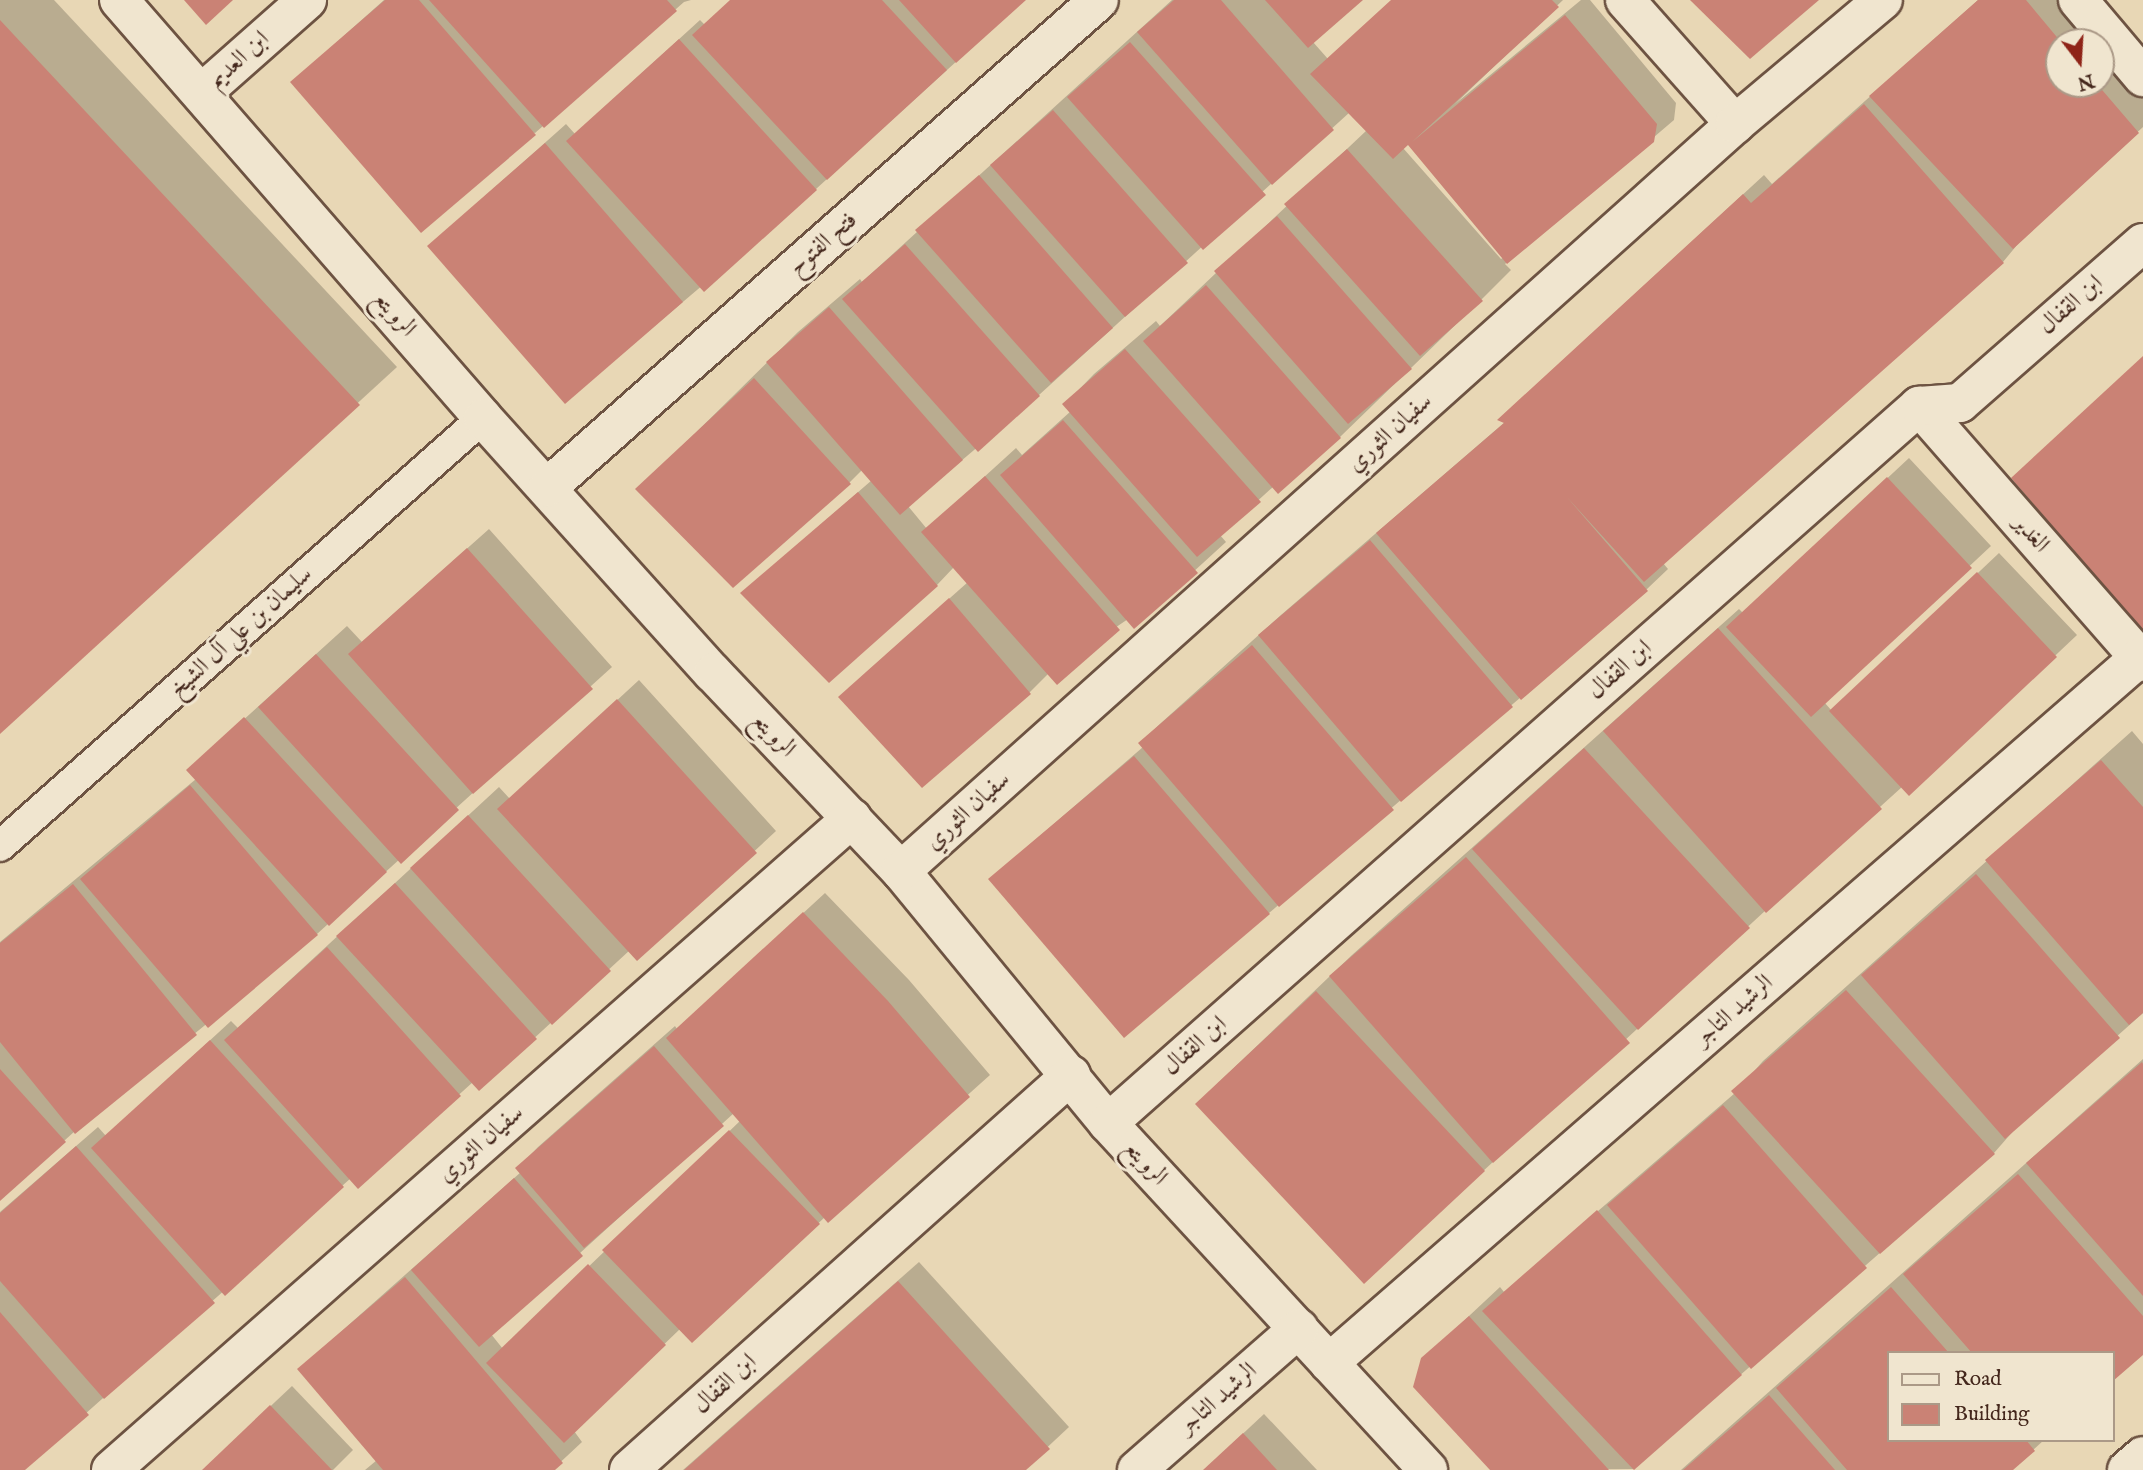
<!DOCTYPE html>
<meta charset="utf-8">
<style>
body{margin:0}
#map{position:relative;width:2143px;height:1470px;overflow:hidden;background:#e8d7b5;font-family:"IM FELL English",Amiri,serif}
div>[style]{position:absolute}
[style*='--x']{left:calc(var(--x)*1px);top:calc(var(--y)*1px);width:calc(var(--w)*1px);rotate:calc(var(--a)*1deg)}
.shadow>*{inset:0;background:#0003}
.building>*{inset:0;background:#ca8275}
.roads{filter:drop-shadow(2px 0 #6d5342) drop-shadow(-2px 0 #6d5342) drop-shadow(0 2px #6d5342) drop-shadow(0 -2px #6d5342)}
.service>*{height:30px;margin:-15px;padding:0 15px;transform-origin:15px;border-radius:15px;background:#f0e5cf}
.minor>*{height:38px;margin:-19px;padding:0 19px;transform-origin:19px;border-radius:19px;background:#f0e5cf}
span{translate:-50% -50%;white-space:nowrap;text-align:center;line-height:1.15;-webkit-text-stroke:6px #f0e5cf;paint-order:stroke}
.street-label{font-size:24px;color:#44271c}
.legend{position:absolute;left:1887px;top:1351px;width:228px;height:91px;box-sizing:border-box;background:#f0e5cf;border:2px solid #ab9987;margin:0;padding:9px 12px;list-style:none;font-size:21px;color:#44271c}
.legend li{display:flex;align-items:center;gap:14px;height:35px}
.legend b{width:35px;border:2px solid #ab9987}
.north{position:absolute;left:2045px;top:28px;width:70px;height:70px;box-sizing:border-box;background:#f0e5cf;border:2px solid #ab9987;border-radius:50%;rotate:163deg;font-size:19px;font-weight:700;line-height:28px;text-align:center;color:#44271c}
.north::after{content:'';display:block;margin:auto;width:24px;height:32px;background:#8f2418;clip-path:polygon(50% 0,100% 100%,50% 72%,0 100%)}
</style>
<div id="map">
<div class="shadow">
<div style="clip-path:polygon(0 0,54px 0,397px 367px,0 731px)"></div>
<div style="clip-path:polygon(384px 0,691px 0,684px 2px,535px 133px,292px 82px)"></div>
<div style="clip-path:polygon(731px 0,1024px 0,816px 189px,565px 402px,429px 246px,566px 124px,575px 134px,700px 20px,705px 25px)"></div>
<div style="clip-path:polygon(evenodd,1172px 0,1360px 0,1313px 42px,1328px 59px,1392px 0,1563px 0,1455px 104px,1581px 0,1590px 0,1676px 103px,1674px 120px,1505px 264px,1511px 270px,1481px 300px,1340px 437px,1278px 491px,1274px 486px,1220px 535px,1226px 542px,1134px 626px,1128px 619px,1049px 673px,1029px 693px,861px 677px,968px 582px,954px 567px,937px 585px,742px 593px,872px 480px,863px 469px,849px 483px,668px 460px,798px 332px,860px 279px,862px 282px,1172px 0,1350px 112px,1367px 130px,1160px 326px,1156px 321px,1094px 374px,1065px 404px,1071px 411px,1022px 455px,1016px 448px,927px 529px,908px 506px,1039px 395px,1350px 112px,1172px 0,1409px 142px,1504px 257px,1501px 259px,1403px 148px,1409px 142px)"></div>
<div style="clip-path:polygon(1978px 0,2063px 0,2099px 42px,2059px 42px,2059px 84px,2101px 84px,2101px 45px,2143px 94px,2143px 127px,2022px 239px,2003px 262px,1663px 563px,1668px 569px,1647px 589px,1269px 913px,990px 879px,1143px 747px,1140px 743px,1161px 723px,1281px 615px,1505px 422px,1520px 400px,1764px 175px,1772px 184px)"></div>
<div style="clip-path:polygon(1909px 458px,1991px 546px,1824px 702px,1832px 711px,1999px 553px,2077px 635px,1909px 794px,1902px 787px,1766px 910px,1364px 1281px,1218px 1083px,1352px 955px,1739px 609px,1743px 613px)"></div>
<div style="clip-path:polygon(489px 529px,612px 667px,317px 934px,75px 1131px,0 1199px,0 942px,196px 779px,188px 770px,347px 626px,362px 642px)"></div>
<div style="clip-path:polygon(639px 680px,776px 831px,638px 959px,630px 950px,479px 1089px,473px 1082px,358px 1186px,351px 1178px,22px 1470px,0 1470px,0 1212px,98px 1127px,106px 1136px,231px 1021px,238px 1028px,499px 787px,510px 799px)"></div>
<div style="clip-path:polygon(2132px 731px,2143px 744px,2143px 1013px,2022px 1121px,1994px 1153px,1633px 1469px,1492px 1470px,1423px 1359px,1500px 1287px,1504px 1292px,1735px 1093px,1763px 1061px)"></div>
<div style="clip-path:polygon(evenodd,825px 893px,909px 980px,990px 1075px,828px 1220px,825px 1217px,692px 1341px,680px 1329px,574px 1431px,582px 1442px,552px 1470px,365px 1470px,377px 1460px,299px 1369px,521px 1172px,518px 1168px,538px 1147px,675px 1026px,677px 1029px,825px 893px,734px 1113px,741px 1120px,503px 1349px,491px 1334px,734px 1113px)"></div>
<div style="clip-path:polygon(2143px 1059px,2143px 1353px,1889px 1353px,1889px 1440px,2044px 1440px,2011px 1470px,1681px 1470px)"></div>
<div style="clip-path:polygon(919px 1262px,1069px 1427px,1023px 1470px,683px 1470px)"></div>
<div style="clip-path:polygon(292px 1386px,353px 1450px,333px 1470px,203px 1470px)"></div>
<div style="clip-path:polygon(1264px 1414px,1317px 1470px,1204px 1470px)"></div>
</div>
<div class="building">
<div style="clip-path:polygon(184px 0,233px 0,206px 25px)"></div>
<div style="clip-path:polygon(385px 0,419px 0,536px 135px,421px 233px,290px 82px)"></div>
<div style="clip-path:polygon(429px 0,667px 0,677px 11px,544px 128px)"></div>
<div style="clip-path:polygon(730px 0,882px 0,947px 70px,827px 180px,692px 35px)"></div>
<div style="clip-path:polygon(899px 0,1026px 0,956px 63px)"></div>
<div style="clip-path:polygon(1174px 0,1221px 0,1334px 130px,1272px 185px,1137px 32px)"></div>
<div style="clip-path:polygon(1265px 0,1363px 0,1308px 48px)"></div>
<div style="clip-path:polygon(1391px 0,1552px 0,1559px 7px,1412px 142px,1565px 15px,1657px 124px,1654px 142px,1507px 264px,1408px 145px,1393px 159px,1310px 74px)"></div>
<div style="clip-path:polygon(1690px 0,1819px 0,1750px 59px)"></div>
<div style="clip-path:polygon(1978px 0,2026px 0,2061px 42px,2059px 84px,2097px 84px,2139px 133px,2013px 249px,1869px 96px)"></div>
<div style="clip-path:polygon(0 20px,360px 405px,0 734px)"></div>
<div style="clip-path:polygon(679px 39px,817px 190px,704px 292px,566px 141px)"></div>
<div style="clip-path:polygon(1130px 42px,1266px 195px,1203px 250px,1067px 97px)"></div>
<div style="clip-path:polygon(1864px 104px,2004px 263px,1644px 582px,1566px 496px,1648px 591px,1521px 700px,1376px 533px,1504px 423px,1497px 420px,1743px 194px,1751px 203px)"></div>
<div style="clip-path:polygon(1053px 110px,1188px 263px,1125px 317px,990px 165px)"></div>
<div style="clip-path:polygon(545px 143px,683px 302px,565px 404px,427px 246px)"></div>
<div style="clip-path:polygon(1347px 149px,1483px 301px,1420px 356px,1284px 204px)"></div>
<div style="clip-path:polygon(979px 175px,1113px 328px,1051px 383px,915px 230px)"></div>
<div style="clip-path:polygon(1277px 216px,1412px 369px,1348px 424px,1214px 271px)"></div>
<div style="clip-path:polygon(905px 244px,1040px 396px,978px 452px,842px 299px)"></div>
<div style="clip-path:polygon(1206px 285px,1341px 438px,1278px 494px,1143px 341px)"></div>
<div style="clip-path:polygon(829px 307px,963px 460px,900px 515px,766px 362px)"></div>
<div style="clip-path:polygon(1125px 349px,1261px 502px,1197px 557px,1062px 404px)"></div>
<div style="clip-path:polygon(2143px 356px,2143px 632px,2011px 478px)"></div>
<div style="clip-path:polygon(754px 378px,851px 484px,733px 588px,635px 489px)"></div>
<div style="clip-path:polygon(1063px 420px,1198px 573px,1134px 629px,1000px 475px)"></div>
<div style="clip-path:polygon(985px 476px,1120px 630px,1057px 685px,921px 532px)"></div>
<div style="clip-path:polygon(1887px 477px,1972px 568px,1811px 717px,1726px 627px)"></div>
<div style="clip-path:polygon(858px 492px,938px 586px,829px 683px,740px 593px)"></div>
<div style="clip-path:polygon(1370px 540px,1513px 707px,1401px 802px,1258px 635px)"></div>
<div style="clip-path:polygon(467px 548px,593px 689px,473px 794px,348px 654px)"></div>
<div style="clip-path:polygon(1977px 572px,2057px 657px,1909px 796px,1829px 711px)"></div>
<div style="clip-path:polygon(949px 598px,1031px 694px,922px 788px,838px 697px)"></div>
<div style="clip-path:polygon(1718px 628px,1882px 809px,1766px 913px,1603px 731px)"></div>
<div style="clip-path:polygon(1252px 645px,1394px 810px,1279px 907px,1138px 743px)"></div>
<div style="clip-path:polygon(316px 654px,459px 810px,401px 864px,258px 707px)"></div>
<div style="clip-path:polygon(617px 699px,757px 853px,637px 961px,497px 809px)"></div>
<div style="clip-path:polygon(244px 717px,387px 872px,329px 926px,186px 770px)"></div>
<div style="clip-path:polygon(1584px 748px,1750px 928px,1638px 1030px,1472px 849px)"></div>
<div style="clip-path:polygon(1134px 756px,1270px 914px,1124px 1038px,988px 879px)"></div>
<div style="clip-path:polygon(2101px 760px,2143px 807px,2143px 1013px,2129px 1025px,1985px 860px)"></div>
<div style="clip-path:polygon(190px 785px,318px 935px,208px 1028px,80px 879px)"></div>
<div style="clip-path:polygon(468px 815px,611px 971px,552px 1025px,410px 868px)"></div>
<div style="clip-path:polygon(1466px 857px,1630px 1043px,1493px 1163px,1329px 976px)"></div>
<div style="clip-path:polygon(1976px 874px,2120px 1038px,2005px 1139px,1861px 975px)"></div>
<div style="clip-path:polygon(395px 883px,537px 1039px,479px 1091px,336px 936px)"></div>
<div style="clip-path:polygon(73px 884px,197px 1035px,75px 1134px,0 1042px,0 943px)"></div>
<div style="clip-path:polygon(803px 912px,888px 1001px,970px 1097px,828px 1223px,666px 1038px)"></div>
<div style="clip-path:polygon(327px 947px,461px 1096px,358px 1189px,224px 1040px)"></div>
<div style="clip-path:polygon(1846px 990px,1995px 1154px,1880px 1254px,1731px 1091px)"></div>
<div style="clip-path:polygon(1316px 991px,1485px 1171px,1364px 1284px,1195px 1104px)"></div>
<div style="clip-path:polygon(210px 1040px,344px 1187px,225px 1296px,91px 1148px)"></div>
<div style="clip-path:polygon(654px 1046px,724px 1126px,584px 1248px,515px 1168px)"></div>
<div style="clip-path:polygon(2142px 1062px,2143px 1064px,2143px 1296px,2026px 1163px)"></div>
<div style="clip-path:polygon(0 1069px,66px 1142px,0 1201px)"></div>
<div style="clip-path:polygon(1723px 1105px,1867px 1268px,1751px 1369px,1607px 1205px)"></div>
<div style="clip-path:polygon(729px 1130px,820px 1224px,692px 1343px,602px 1250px)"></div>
<div style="clip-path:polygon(76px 1146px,215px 1303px,104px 1399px,0 1281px,0 1213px)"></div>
<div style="clip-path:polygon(2018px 1174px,2143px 1316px,2143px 1355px,2113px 1381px,2113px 1353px,1972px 1353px,1903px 1274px)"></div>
<div style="clip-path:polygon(514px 1178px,583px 1256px,479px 1347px,411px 1270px)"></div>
<div style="clip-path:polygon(1597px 1210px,1742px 1375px,1634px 1470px,1482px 1311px)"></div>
<div style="clip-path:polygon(588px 1264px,666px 1345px,564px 1443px,486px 1363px)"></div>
<div style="clip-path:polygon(405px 1277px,563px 1463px,555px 1470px,383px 1470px,297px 1369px)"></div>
<div style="clip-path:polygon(898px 1281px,1050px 1449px,1026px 1470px,684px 1470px)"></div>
<div style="clip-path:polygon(1891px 1287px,1949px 1353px,1889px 1353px,1889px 1440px,2026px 1440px,2035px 1451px,2013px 1470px,1847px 1470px,1776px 1388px)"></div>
<div style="clip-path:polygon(0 1312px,89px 1415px,25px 1470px,0 1470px)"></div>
<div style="clip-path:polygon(1469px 1316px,1609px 1470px,1490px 1470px,1413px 1387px,1421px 1358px)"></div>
<div style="clip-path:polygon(1769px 1395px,1835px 1470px,1683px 1470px)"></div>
<div style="clip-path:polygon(270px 1405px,332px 1470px,202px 1470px)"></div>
<div style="clip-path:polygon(1243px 1433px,1277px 1470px,1203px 1470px)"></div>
</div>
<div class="roads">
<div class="service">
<div style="--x:0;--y:846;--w:645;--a:-41.55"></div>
</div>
<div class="minor">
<div style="--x:119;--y:0;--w:554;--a:48.95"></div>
<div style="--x:483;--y:418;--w:343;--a:48"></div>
<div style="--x:713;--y:673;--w:273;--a:46.5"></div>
<div style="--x:901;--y:871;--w:326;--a:50.6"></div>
<div style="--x:1108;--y:1123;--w:472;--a:47.3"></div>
<div style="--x:1625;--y:0;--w:166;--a:48.4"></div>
<div style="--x:2078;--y:0;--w:101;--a:49.8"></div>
<div style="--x:203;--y:92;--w:139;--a:-41.5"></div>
<div style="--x:1919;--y:406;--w:340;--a:48.8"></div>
<div style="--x:548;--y:487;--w:735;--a:-41.47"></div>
<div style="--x:901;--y:871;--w:1120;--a:-41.85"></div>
<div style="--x:1735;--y:124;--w:193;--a:-40"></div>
<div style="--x:1108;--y:1123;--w:1083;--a:-41.48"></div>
<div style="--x:1919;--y:406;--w:41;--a:-4.2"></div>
<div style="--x:1960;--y:403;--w:243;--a:-41.2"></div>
<div style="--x:1329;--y:1363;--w:1074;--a:-41.04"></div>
<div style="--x:111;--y:1470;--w:987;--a:-41.34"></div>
<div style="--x:629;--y:1470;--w:593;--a:-41.79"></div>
<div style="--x:1137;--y:1470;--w:215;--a:-41.2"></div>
<div style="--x:2127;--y:1470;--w:21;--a:-41"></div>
</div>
</div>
<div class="street-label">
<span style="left:239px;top:60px;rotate:-42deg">ابن العديم</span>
<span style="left:823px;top:244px;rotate:-41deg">فتح الفتوح</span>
<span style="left:2071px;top:305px;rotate:-41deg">ابن القفال</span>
<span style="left:394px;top:314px;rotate:49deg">الرويتع</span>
<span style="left:1390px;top:433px;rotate:-42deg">سفيان الثوري</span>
<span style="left:2031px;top:534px;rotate:49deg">الغدير</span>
<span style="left:241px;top:632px;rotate:-42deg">سليمان بن علي آل الشيخ</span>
<span style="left:1620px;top:670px;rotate:-41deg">ابن القفال</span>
<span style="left:773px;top:735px;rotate:46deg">الرويتع</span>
<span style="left:968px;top:811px;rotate:-42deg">سفيان الثوري</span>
<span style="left:1734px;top:1011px;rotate:-41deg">الرشيد التاجر</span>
<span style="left:1195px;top:1046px;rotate:-41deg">ابن القفال</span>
<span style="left:481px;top:1144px;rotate:-41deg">سفيان الثوري</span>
<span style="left:1145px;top:1163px;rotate:47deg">الرويتع</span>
<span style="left:725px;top:1384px;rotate:-42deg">ابن القفال</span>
<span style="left:1218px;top:1399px;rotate:-41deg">الرشيد التاجر</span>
</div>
<ul class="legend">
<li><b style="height:9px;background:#f0e5cf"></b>Road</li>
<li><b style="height:19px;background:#ca8275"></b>Building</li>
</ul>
<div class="north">N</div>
</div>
